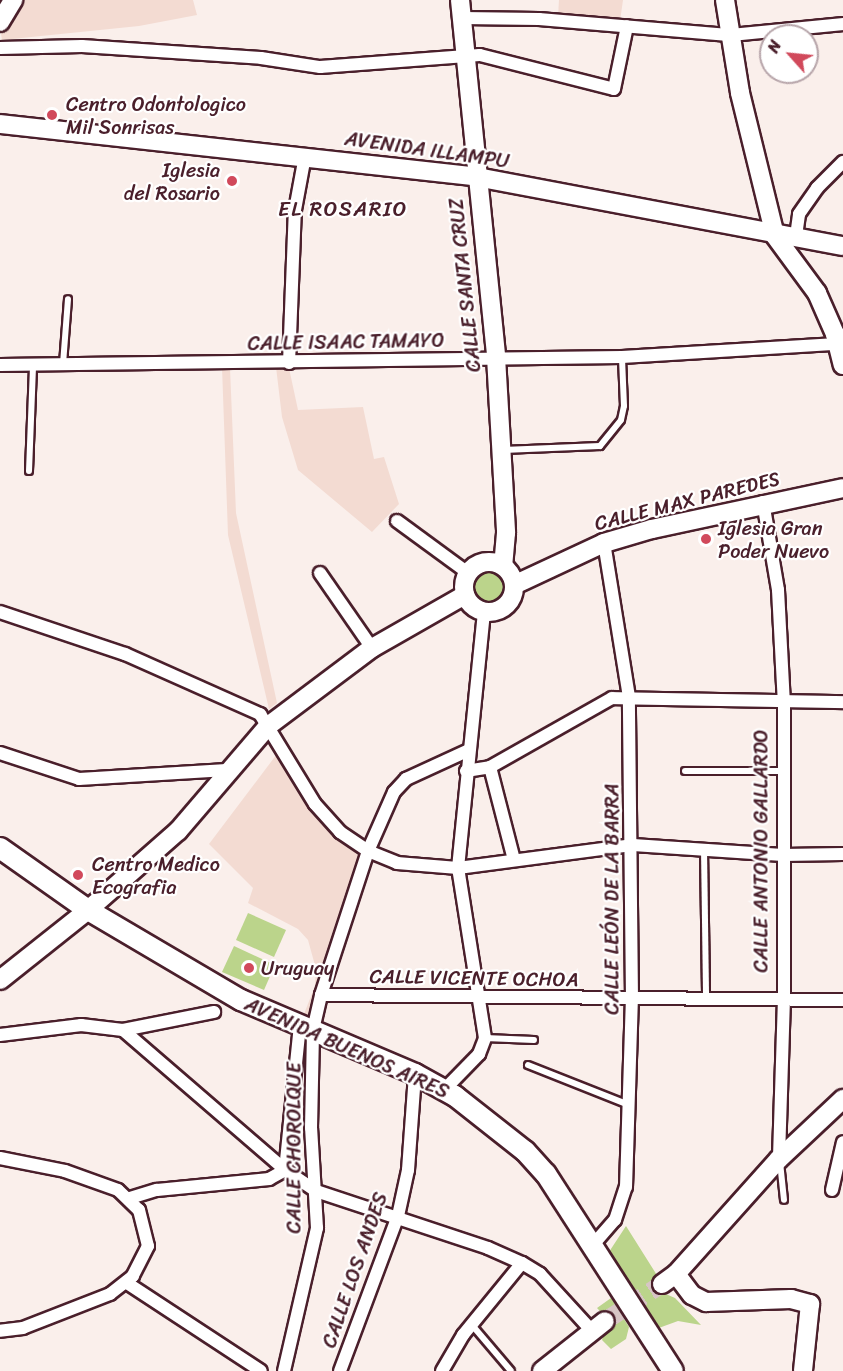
<!DOCTYPE html>
<meta charset="utf-8">
<style>
body{margin:0}
#map{position:relative;width:843px;height:1371px;overflow:hidden;background:#faefeb;font-family:Sriracha,sans-serif}
div>[style]{position:absolute}
[style*='--x']{left:calc(var(--x)*1px);top:calc(var(--y)*1px);width:calc(var(--w)*1px);rotate:calc(var(--a)*1deg)}
.built>*{inset:0;background:#f3dbd2}
.green>*{inset:0;background:#bbd48b}
.round{border-radius:50%}
.secondary-tunnel>*{height:18px;margin-top:-9px;transform-origin:0;background:repeating-linear-gradient(90deg,#d7c5c5 0 18px,transparent 0 27px)}
.roads{filter:drop-shadow(2px 0 #4a1f2b) drop-shadow(-2px 0 #4a1f2b) drop-shadow(0 2px #4a1f2b) drop-shadow(0 -2px #4a1f2b)}
.lane>*{height:6px;margin:-3px;padding:0 3px;transform-origin:3px;border-radius:3px;background:#fff}
.street>*{height:12px;margin:-6px;padding:0 6px;transform-origin:6px;border-radius:6px;background:#fff}
.secondary>*{height:18px;margin:-9px;padding:0 9px;transform-origin:9px;border-radius:9px;background:#fff}
.secondary>.ring{margin:-9px;padding:0;box-sizing:content-box;background:none;border:18px solid #fff;border-radius:50%}
.primary>*{height:20px;margin:-10px;padding:0 10px;transform-origin:10px;border-radius:10px;background:#fff}
.dots>*{width:16px;height:16px;translate:-50% -50%;box-sizing:border-box;border:3px solid #fff;border-radius:50%}
span{translate:-50% -50%;white-space:nowrap;text-align:center;line-height:1.15;-webkit-text-stroke:4.5px #fff;paint-order:stroke}
.poi-label{font-size:20px;color:#4a1f2b}
.left{translate:0 -50%;text-align:left}
.right{translate:-100% -50%;text-align:right}
.street-label{font-size:20px;color:#4a1f2b}
.neighbourhood-label{font-size:21px;color:#4a1f2b;letter-spacing:1.5px}
.north{position:absolute;left:759px;top:24px;width:60px;height:60px;box-sizing:border-box;background:#fff;border:2px solid #b7a5aa;border-radius:50%;rotate:297deg;font-size:16px;font-weight:700;line-height:24px;text-align:center;color:#4a1f2b}
.north::after{content:'';display:block;margin:auto;width:21px;height:27px;background:#d1495b;clip-path:polygon(50% 0,100% 100%,50% 72%,0 100%)}
</style>
<div id="map">
<div class="built">
<div style="clip-path:polygon(21px 0,193px 0,197px 15px,139px 26px,2px 40px,1px 34px)"></div>
<div style="clip-path:polygon(559px 0,623px 0,620px 21px,558px 17px)"></div>
<div style="clip-path:polygon(222px 367px,230px 368px,236px 513px,277px 703px,269px 709px,228px 535px)"></div>
<div style="clip-path:polygon(276px 367px,289px 368px,298px 410px,363px 407px,374px 459px,384px 457px,399px 504px,372px 532px,298px 470px,282px 417px)"></div>
<div style="clip-path:polygon(283px 746px,301px 782px,356px 844px,360px 855px,312px 1018px,304px 1014px,315px 986px,316px 969px,308px 940px,298px 929px,248px 903px,253px 888px,209px 844px)"></div>
</div>
<div class="green">
<div class="round" style="left:470px;top:567px;width:38px;height:38px"></div>
<div style="clip-path:polygon(248px 913px,286px 930px,274px 957px,236px 940px)"></div>
<div style="clip-path:polygon(234px 946px,275px 965px,264px 990px,222px 972px)"></div>
<div style="clip-path:polygon(626px 1226px,660px 1280px,659px 1291px,675px 1298px,701px 1325px,678px 1321px,656px 1329px,607px 1255px)"></div>
<div style="clip-path:polygon(611px 1298px,629px 1327px,626px 1339px,611px 1349px,602px 1340px,604px 1333px,614px 1326px,597px 1308px)"></div>
</div>
<div class="secondary-tunnel">
<div style="--x:605;--y:1321;--w:68;--a:-33"></div>
</div>
<div class="roads">
<div class="lane">
<div style="--x:63;--y:364;--w:65;--a:-85.6"></div>
<div style="--x:503;--y:450;--w:97;--a:-2.4"></div>
<div style="--x:600;--y:446;--w:33;--a:-51"></div>
<div style="--x:621;--y:420;--w:14;--a:-78"></div>
<div style="--x:624;--y:406;--w:48;--a:-92.4"></div>
<div style="--x:29;--y:471;--w:106;--a:-87.8"></div>
<div style="--x:685;--y:771;--w:98;--a:0"></div>
<div style="--x:704;--y:849;--w:149;--a:89.2"></div>
<div style="--x:485;--y:1038;--w:49;--a:2.3"></div>
<div style="--x:528;--y:1065;--w:109;--a:21.6"></div>
<div style="--x:780;--y:1162;--w:38;--a:84"></div>
<div style="--x:472;--y:1325;--w:60;--a:49.7"></div>
</div>
<div class="street">
<div style="--x:462;--y:18;--w:77;--a:0.7"></div>
<div style="--x:539;--y:19;--w:193;--a:4.8"></div>
<div style="--x:731;--y:35;--w:113;--a:-5.6"></div>
<div style="--x:0;--y:48;--w:82;--a:-1.4"></div>
<div style="--x:82;--y:46;--w:179;--a:3.8"></div>
<div style="--x:261;--y:58;--w:60;--a:8.7"></div>
<div style="--x:320;--y:67;--w:160;--a:-4.3"></div>
<div style="--x:480;--y:55;--w:138;--a:14.2"></div>
<div style="--x:614;--y:89;--w:64;--a:-78.3"></div>
<div style="--x:796;--y:236;--w:22;--a:-82"></div>
<div style="--x:799;--y:214;--w:32;--a:-55"></div>
<div style="--x:817;--y:188;--w:37;--a:-45"></div>
<div style="--x:289;--y:363;--w:153;--a:-87.8"></div>
<div style="--x:295;--y:210;--w:55;--a:-79.5"></div>
<div style="--x:0;--y:365;--w:622;--a:-0.74"></div>
<div style="--x:622;--y:357;--w:215;--a:-3.5"></div>
<div style="--x:763;--y:502;--w:89;--a:80.3"></div>
<div style="--x:778;--y:590;--w:114;--a:87"></div>
<div style="--x:784;--y:704;--w:294;--a:90"></div>
<div style="--x:784;--y:998;--w:161;--a:91.8"></div>
<div style="--x:397;--y:521;--w:88;--a:36.2"></div>
<div style="--x:320;--y:573;--w:91;--a:55.3"></div>
<div style="--x:0;--y:612;--w:132;--a:18.6"></div>
<div style="--x:125;--y:654;--w:148;--a:24"></div>
<div style="--x:260;--y:714;--w:105;--a:58.6"></div>
<div style="--x:315;--y:804;--w:38;--a:48"></div>
<div style="--x:340;--y:832;--w:34;--a:34"></div>
<div style="--x:368;--y:851;--w:31;--a:22"></div>
<div style="--x:397;--y:863;--w:61;--a:4.7"></div>
<div style="--x:458;--y:868;--w:177;--a:-7.5"></div>
<div style="--x:633;--y:845;--w:150;--a:3.8"></div>
<div style="--x:783;--y:855;--w:60;--a:-1"></div>
<div style="--x:0;--y:753;--w:83;--a:18.2"></div>
<div style="--x:79;--y:779;--w:148;--a:-3.5"></div>
<div style="--x:490;--y:767;--w:96;--a:75.5"></div>
<div style="--x:466;--y:771;--w:24;--a:-9"></div>
<div style="--x:490;--y:767;--w:140;--a:-29.5"></div>
<div style="--x:612;--y:698;--w:231;--a:1"></div>
<div style="--x:321;--y:995;--w:522;--a:0.55"></div>
<div style="--x:123;--y:1030;--w:93;--a:-11.2"></div>
<div style="--x:0;--y:1035;--w:82;--a:-7"></div>
<div style="--x:81;--y:1025;--w:42;--a:6.8"></div>
<div style="--x:123;--y:1030;--w:214;--a:40.8"></div>
<div style="--x:285;--y:1170;--w:37;--a:34"></div>
<div style="--x:316;--y:1191;--w:181;--a:18.3"></div>
<div style="--x:488;--y:1248;--w:37;--a:24"></div>
<div style="--x:522;--y:1263;--w:21;--a:31"></div>
<div style="--x:540;--y:1274;--w:77;--a:47.6"></div>
<div style="--x:445;--y:1089;--w:49;--a:-45.8"></div>
<div style="--x:479;--y:1054;--w:17;--a:-69"></div>
<div style="--x:485;--y:1038;--w:172;--a:-99"></div>
<div style="--x:458;--y:868;--w:258;--a:-84.2"></div>
<div style="--x:0;--y:1158;--w:66;--a:11.3"></div>
<div style="--x:65;--y:1171;--w:56;--a:19.7"></div>
<div style="--x:118;--y:1190;--w:29;--a:44"></div>
<div style="--x:139;--y:1210;--w:37;--a:76"></div>
<div style="--x:148;--y:1246;--w:34;--a:117"></div>
<div style="--x:133;--y:1276;--w:29;--a:142"></div>
<div style="--x:110;--y:1294;--w:93;--a:158.7"></div>
<div style="--x:23;--y:1328;--w:23;--a:173"></div>
<div style="--x:285;--y:1170;--w:147;--a:-84.1"></div>
<div style="--x:832;--y:1190;--w:49;--a:-77.1"></div>
<div style="--x:130;--y:1198;--w:28;--a:-17"></div>
<div style="--x:157;--y:1190;--w:113;--a:-5.6"></div>
<div style="--x:269;--y:1179;--w:18;--a:-29"></div>
<div style="--x:592;--y:1246;--w:35;--a:-49"></div>
<div style="--x:615;--y:1220;--w:35;--a:-72"></div>
<div style="--x:626;--y:1187;--w:188;--a:-88.2"></div>
<div style="--x:632;--y:999;--w:302;--a:-90.6"></div>
<div style="--x:629;--y:697;--w:156;--a:-99.2"></div>
<div style="--x:127;--y:1283;--w:160;--a:33.3"></div>
<div style="--x:284;--y:1371;--w:147;--a:-77"></div>
<div style="--x:317;--y:1228;--w:100;--a:-93.4"></div>
<div style="--x:311;--y:1128;--w:98;--a:-88.8"></div>
<div style="--x:313;--y:1030;--w:36;--a:-77"></div>
<div style="--x:321;--y:995;--w:151;--a:-71.9"></div>
<div style="--x:368;--y:851;--w:64;--a:-66.2"></div>
<div style="--x:394;--y:792;--w:18;--a:-47"></div>
<div style="--x:406;--y:779;--w:67;--a:-24.7"></div>
<div style="--x:340;--y:1371;--w:165;--a:-69.5"></div>
<div style="--x:398;--y:1216;--w:47;--a:-77.7"></div>
<div style="--x:408;--y:1170;--w:96;--a:-85.8"></div>
<div style="--x:442;--y:1371;--w:42;--a:-59.7"></div>
<div style="--x:463;--y:1335;--w:93;--a:-50.7"></div>
</div>
<div class="secondary">
<div style="--x:460;--y:0;--w:359;--a:84.2"></div>
<div style="--x:496;--y:357;--w:176;--a:86.7"></div>
<div style="--x:506;--y:533;--w:33;--a:95"></div>
<div style="--x:725;--y:0;--w:94;--a:80.8"></div>
<div style="--x:740;--y:93;--w:147;--a:76.2"></div>
<div style="--x:775;--y:236;--w:71;--a:53.6"></div>
<div style="--x:817;--y:293;--w:45;--a:66.3"></div>
<div style="--x:835;--y:334;--w:32;--a:76"></div>
<div style="--x:0;--y:22;--w:26;--a:-59"></div>
<div style="--x:0;--y:124;--w:480;--a:6.3"></div>
<div style="--x:477;--y:177;--w:372;--a:10.7"></div>
<div class="ring" style="left:464px;top:562px;width:32px;height:32px"></div>
<div style="--x:514;--y:585;--w:99;--a:-25"></div>
<div style="--x:604;--y:543;--w:50;--a:-16.3"></div>
<div style="--x:652;--y:529;--w:195;--a:-12.1"></div>
<div style="--x:0;--y:980;--w:112;--a:-38.5"></div>
<div style="--x:88;--y:910;--w:120;--a:-41.3"></div>
<div style="--x:178;--y:831;--w:138;--a:-49.4"></div>
<div style="--x:268;--y:726;--w:130;--a:-36.9"></div>
<div style="--x:372;--y:648;--w:107;--a:-29.7"></div>
<div style="--x:676;--y:1274;--w:26;--a:53"></div>
<div style="--x:692;--y:1295;--w:16;--a:27"></div>
<div style="--x:706;--y:1302;--w:85;--a:-2"></div>
<div style="--x:791;--y:1299;--w:20;--a:15"></div>
<div style="--x:810;--y:1304;--w:67;--a:96"></div>
<div style="--x:662;--y:1284;--w:17;--a:-36"></div>
<div style="--x:676;--y:1274;--w:154;--a:-48.2"></div>
<div style="--x:779;--y:1159;--w:88;--a:-43.2"></div>
<div style="--x:542;--y:1371;--w:80;--a:-38.4"></div>
</div>
<div class="primary">
<div style="--x:0;--y:848;--w:108;--a:35.2"></div>
<div style="--x:88;--y:910;--w:178;--a:30.5"></div>
<div style="--x:241;--y:1000;--w:189;--a:23"></div>
<div style="--x:415;--y:1074;--w:46;--a:28.8"></div>
<div style="--x:455;--y:1096;--w:89;--a:38.2"></div>
<div style="--x:525;--y:1151;--w:31;--a:48"></div>
<div style="--x:546;--y:1174;--w:234;--a:57.2"></div>
</div>
</div>
<div class="dots">
<div style="left:52px;top:115px;background:#d1495b"></div>
<div style="left:232px;top:181px;background:#d1495b"></div>
<div style="left:706px;top:539px;background:#d1495b"></div>
<div style="left:78px;top:875px;background:#d1495b"></div>
<div style="left:249px;top:968px;background:#d1495b"></div>
</div>
<div class="poi-label">
<span class="left" style="left:66px;top:116px">Centro Odontologico<br>Mil Sonrisas</span>
<span class="right" style="left:220px;top:182px">Iglesia<br>del Rosario</span>
<span class="left" style="left:718px;top:540px">Iglesia Gran<br>Poder Nuevo</span>
<span class="left" style="left:92px;top:876px">Centro Medico<br>Ecografia</span>
<span class="left" style="left:261px;top:968px">Uruguay</span>
</div>
<div class="street-label">
<span style="left:427px;top:150px;rotate:8deg">AVENIDA ILLAMPU</span>
<span style="left:465px;top:285px;rotate:-96deg">CALLE SANTA CRUZ</span>
<span style="left:346px;top:342px;rotate:-1deg">CALLE ISAAC TAMAYO</span>
<span style="left:687px;top:501px;rotate:-14deg">CALLE MAX PAREDES</span>
<span style="left:761px;top:851px;rotate:-90deg">CALLE ANTONIO GALLARDO</span>
<span style="left:612px;top:899px;rotate:-90deg">CALLE LEÓN DE LA BARRA</span>
<span style="left:474px;top:978px;rotate:1deg">CALLE VICENTE OCHOA</span>
<span style="left:347px;top:1048px;rotate:24deg">AVENIDA BUENOS AIRES</span>
<span style="left:294px;top:1148px;rotate:-90deg">CALLE CHOROLQUE</span>
<span style="left:355px;top:1270px;rotate:-71deg">CALLE LOS ANDES</span>
</div>
<div class="neighbourhood-label">
<span style="left:343px;top:209px">EL ROSARIO</span>
</div>
<div class="north">N</div>
</div>
